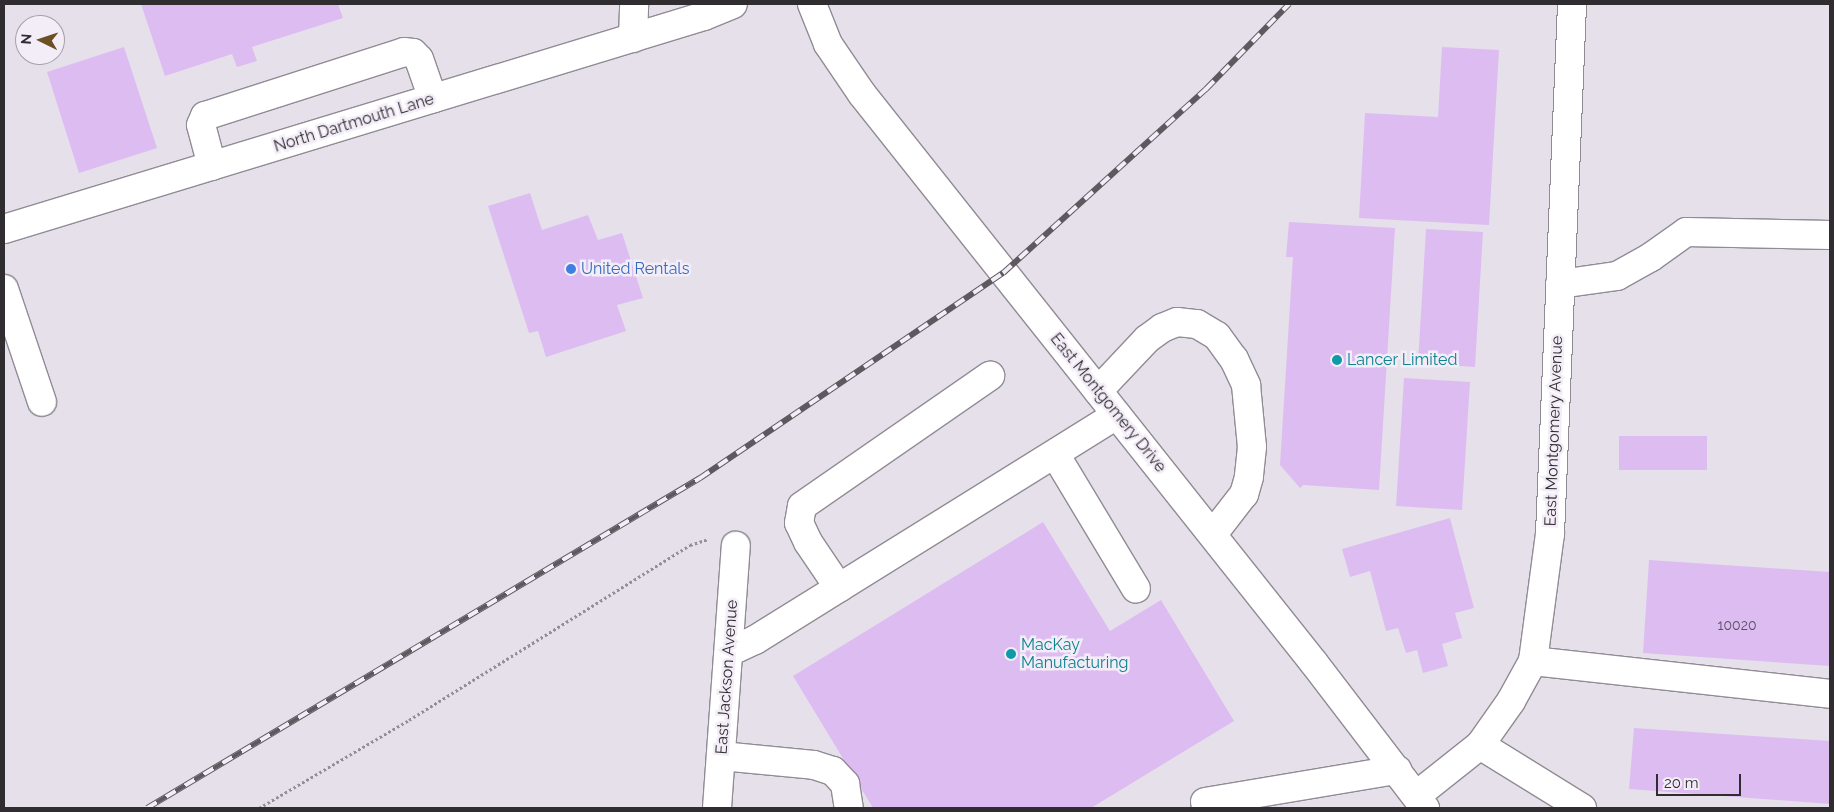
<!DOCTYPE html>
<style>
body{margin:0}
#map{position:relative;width:1834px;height:812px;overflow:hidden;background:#e6e0eb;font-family:Raleway,sans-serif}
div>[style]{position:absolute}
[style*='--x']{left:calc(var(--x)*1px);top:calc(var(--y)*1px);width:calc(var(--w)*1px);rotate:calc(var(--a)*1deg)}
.building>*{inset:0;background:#ddbcf2}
.path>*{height:3px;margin-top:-1.5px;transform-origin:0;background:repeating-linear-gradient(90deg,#948f97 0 2.5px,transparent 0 5px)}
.roads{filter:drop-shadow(1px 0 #918b95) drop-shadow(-1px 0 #918b95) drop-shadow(0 1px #918b95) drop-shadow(0 -1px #918b95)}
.minor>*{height:28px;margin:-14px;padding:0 14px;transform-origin:14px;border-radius:14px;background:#fff}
.major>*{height:28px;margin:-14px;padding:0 14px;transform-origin:14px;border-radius:14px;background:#fff}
.rail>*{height:5.5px;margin-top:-2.75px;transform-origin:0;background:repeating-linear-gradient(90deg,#f3edf8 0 11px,#5d595f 0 22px);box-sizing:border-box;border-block:1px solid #5d595f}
.dots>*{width:14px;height:14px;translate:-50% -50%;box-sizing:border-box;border:2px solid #f3edf8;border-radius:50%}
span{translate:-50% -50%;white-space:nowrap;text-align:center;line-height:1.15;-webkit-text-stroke:5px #f3edf8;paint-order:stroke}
.number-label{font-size:14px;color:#5b5161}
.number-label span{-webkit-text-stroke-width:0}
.street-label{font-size:16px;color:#302d31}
.shop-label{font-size:16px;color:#366cbe}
.left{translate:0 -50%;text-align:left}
.culture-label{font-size:16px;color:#0d838f}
.frame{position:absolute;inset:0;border:5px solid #302d31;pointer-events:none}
.north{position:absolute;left:15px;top:15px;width:50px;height:50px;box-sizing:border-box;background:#f3edf8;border:1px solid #a5a0a8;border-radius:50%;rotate:274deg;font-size:14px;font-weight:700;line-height:20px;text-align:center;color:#302d31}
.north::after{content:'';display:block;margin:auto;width:18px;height:22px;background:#6c5023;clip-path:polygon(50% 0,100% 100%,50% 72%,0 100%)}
.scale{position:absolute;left:1656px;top:774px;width:85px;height:22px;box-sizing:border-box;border:2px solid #302d31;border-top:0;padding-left:6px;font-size:15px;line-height:18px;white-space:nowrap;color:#302d31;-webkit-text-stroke:4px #f3edf8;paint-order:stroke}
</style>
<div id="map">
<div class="building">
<div style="clip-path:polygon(141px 4px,338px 4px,343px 18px,252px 47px,257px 61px,237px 67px,232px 54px,165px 76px)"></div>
<div style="clip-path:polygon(124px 47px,157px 148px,79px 173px,47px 72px)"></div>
<div style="clip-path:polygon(1442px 47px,1499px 50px,1489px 225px,1359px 218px,1365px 113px,1438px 117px)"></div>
<div style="clip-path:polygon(530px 193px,542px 230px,588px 215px,598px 240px,622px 233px,643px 298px,617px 305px,626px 331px,546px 357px,538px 331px,529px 333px,488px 206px)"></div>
<div style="clip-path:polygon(1289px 222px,1395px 228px,1379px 490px,1303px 485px,1300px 488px,1280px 465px,1293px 257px,1286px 257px)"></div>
<div style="clip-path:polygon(1426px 229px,1483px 232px,1475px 367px,1418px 363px)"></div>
<div style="clip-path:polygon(1404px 378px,1470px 382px,1462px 510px,1396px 506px)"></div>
<div style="clip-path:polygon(1619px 436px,1707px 436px,1707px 470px,1619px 470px)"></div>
<div style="clip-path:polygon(1450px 518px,1474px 608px,1455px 613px,1462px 638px,1442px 644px,1448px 666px,1423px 673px,1417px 650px,1406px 653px,1398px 628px,1386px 631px,1370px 571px,1350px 577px,1342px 549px)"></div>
<div style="clip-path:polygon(1043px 522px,1110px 631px,1161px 600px,1234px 721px,1091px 808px,873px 808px,793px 676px)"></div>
<div style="clip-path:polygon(1649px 560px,1830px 572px,1830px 666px,1643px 653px)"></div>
<div style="clip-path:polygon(1634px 728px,1830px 741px,1830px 804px,1629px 789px)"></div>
</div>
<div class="path">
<div style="--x:259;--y:808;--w:174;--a:-30.4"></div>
<div style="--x:409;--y:720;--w:331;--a:-31.9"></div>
<div style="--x:690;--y:545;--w:19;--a:-18"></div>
</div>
<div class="roads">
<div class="minor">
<div style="--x:633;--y:38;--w:34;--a:-88"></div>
<div style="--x:212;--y:166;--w:42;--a:-105"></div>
<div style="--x:201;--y:125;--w:10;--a:-66"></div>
<div style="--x:205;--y:116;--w:209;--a:-17.8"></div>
<div style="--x:404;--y:52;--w:9;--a:6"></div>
<div style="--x:413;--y:53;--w:8;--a:45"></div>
<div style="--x:419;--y:59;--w:42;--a:70.7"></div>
<div style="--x:4;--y:229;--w:732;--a:-16.92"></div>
<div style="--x:704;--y:16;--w:31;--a:-22"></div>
<div style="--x:1560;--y:284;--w:58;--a:-8"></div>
<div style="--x:1617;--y:276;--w:39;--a:-29"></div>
<div style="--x:1651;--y:257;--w:43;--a:-35.5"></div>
<div style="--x:1686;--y:232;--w:144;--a:1.2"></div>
<div style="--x:4;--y:289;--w:119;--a:71.4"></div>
<div style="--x:1098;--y:391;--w:71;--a:-46.7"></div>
<div style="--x:1147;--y:339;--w:19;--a:-36"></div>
<div style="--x:1162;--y:328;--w:16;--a:-22"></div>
<div style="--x:1177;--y:322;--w:20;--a:6"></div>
<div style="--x:1197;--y:324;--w:23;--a:31"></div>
<div style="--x:1217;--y:336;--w:29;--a:54"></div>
<div style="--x:1234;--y:359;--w:29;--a:65"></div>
<div style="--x:1246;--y:385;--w:62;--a:84.5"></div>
<div style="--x:1252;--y:447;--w:30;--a:96"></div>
<div style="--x:1249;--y:477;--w:18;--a:106"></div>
<div style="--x:1244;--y:494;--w:51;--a:127.8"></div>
<div style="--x:1055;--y:454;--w:157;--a:59"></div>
<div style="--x:839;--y:588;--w:55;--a:-124"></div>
<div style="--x:808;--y:542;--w:21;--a:-115"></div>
<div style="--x:799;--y:523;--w:17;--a:-80"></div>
<div style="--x:802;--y:506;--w:229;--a:-34.7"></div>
<div style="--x:729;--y:652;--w:29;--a:-25"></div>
<div style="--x:755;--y:640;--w:426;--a:-31.9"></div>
<div style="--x:1533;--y:661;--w:299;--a:6.3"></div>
<div style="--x:1480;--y:745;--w:120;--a:31.7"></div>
<div style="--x:721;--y:756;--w:93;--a:5.5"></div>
<div style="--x:814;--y:765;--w:20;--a:18"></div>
<div style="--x:833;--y:771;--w:18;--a:47"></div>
<div style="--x:845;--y:784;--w:24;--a:81"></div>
<div style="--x:1417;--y:795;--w:80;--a:-38.4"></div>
<div style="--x:1480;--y:745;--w:54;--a:-54.8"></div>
<div style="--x:1511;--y:701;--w:46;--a:-61.2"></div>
<div style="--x:1533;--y:661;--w:128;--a:-82.4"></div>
<div style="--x:1550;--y:534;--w:530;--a:-87.62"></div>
<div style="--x:1205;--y:802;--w:195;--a:-9.5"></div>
<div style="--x:717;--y:808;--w:263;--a:-85.9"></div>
</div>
<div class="major">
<div style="--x:812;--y:4;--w:43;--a:68.2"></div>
<div style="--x:828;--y:44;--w:60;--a:55.8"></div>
<div style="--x:862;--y:94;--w:727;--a:51.54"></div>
<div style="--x:1314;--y:663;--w:183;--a:52.6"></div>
</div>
</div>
<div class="rail">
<div style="--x:147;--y:808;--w:644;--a:-30.83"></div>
<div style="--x:700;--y:478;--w:366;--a:-34.1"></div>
<div style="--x:1003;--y:273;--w:274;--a:-42.2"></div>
<div style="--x:1206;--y:89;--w:119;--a:-45.7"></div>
</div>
<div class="dots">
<div style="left:571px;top:269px;background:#3f7fe0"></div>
<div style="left:1337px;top:360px;background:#0f9aa8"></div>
<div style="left:1011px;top:654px;background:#0f9aa8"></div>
</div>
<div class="number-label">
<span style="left:1737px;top:625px">10020</span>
</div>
<div class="street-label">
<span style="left:354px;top:123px;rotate:-17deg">North Dartmouth Lane</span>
<span style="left:1108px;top:403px;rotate:51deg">East Montgomery Drive</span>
<span style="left:1554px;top:431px;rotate:-88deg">East Montgomery Avenue</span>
<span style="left:727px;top:677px;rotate:-86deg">East Jackson Avenue</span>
</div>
<div class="shop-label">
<span class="left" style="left:581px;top:269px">United Rentals</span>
</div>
<div class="culture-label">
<span class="left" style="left:1347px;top:360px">Lancer Limited</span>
<span class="left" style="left:1021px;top:654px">MacKay<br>Manufacturing</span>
</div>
<div class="frame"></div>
<div class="north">N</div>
<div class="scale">20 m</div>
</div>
